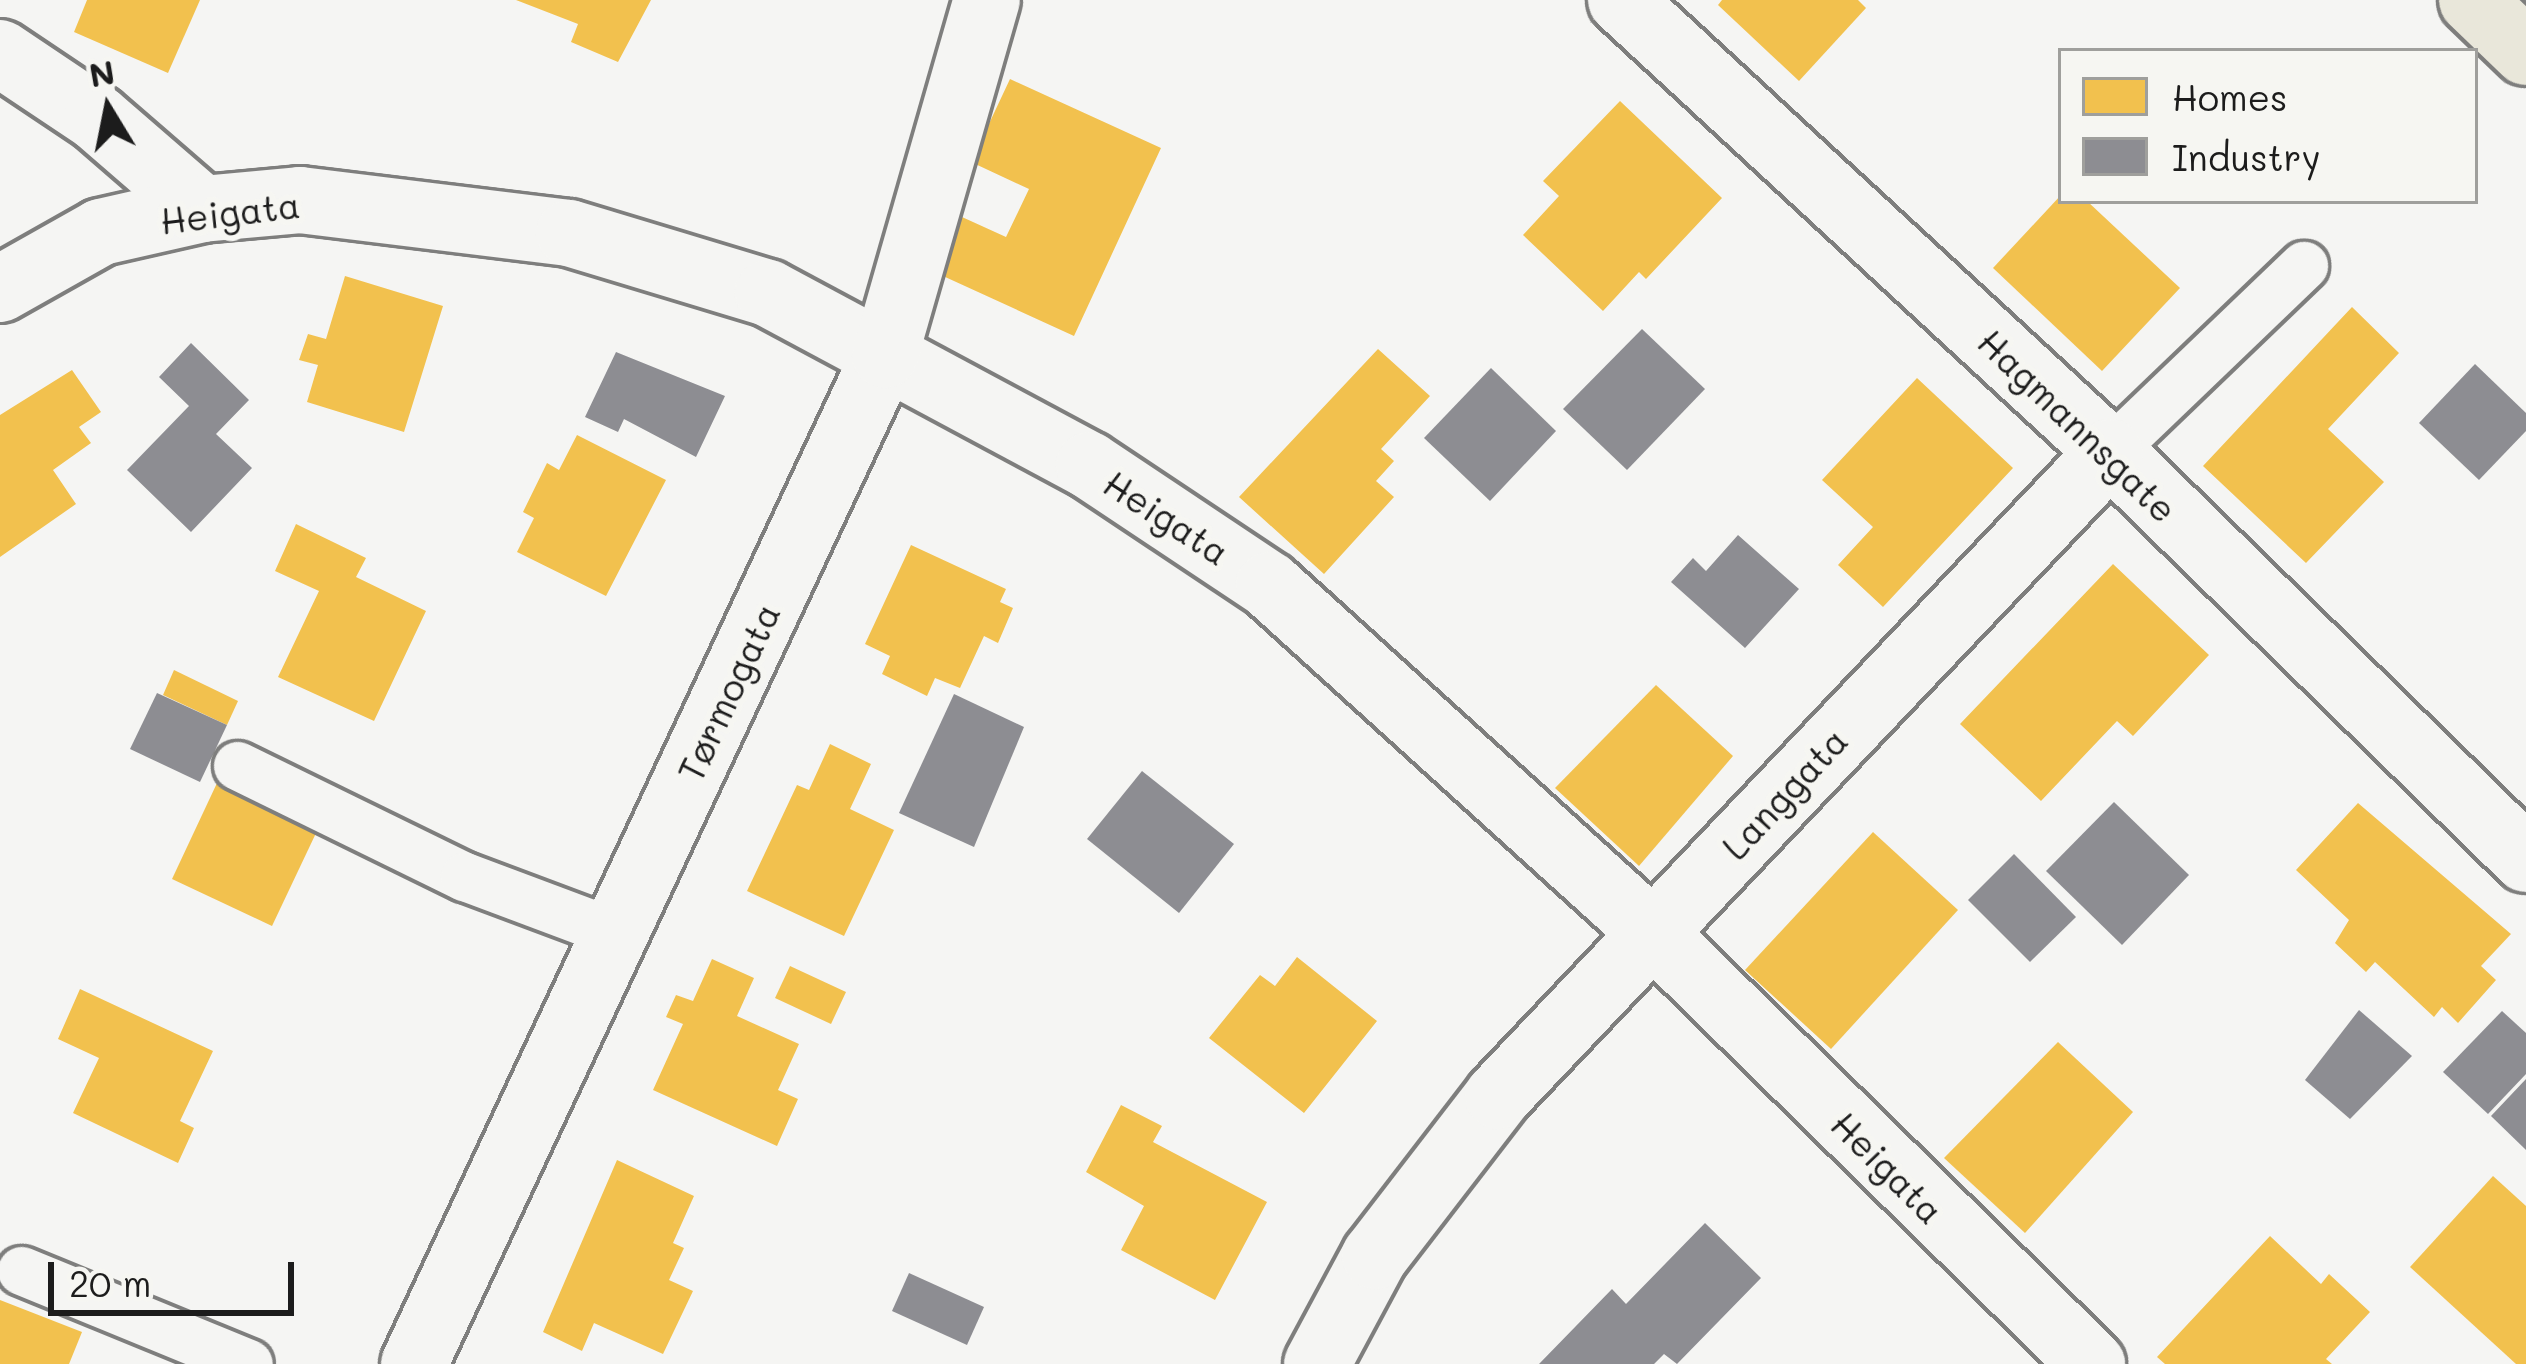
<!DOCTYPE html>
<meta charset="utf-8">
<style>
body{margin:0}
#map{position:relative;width:2526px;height:1364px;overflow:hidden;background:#f5f5f3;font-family:Mali,sans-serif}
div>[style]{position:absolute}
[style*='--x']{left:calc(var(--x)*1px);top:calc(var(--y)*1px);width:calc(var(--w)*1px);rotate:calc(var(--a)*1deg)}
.homes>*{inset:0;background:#f2c14e}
.industry>*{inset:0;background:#8d8d92}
.roads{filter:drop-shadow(3px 0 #7e7e7d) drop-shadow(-3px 0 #7e7e7d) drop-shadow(0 3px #7e7e7d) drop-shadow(0 -3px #7e7e7d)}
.lane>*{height:48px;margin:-24px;padding:0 24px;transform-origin:24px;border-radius:24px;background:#f5f5f3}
.street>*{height:66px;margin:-33px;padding:0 33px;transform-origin:33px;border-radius:33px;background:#f5f5f3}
.primary>*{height:66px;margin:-33px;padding:0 33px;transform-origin:33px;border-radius:33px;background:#e9e7da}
span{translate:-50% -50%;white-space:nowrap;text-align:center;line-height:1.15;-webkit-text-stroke:12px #f6f6f2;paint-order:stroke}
.street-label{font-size:36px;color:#1c1c1c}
.legend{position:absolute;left:2058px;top:48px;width:420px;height:156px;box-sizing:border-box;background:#f6f6f2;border:3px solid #9f9f9c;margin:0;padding:15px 21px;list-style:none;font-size:36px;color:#1c1c1c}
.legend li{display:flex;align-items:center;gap:24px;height:60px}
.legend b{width:60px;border:3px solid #9f9f9c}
.north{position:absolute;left:48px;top:48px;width:120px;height:120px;-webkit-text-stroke:9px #f6f6f2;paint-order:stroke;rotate:350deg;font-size:33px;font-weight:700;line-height:48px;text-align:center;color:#1c1c1c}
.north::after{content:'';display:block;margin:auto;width:42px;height:54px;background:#1c1c1c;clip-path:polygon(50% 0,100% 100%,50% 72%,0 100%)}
.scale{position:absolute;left:48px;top:1262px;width:246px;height:54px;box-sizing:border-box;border:6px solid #1c1c1c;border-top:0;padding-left:15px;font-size:36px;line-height:42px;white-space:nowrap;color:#1c1c1c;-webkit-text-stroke:9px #f6f6f2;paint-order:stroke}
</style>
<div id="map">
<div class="homes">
<div style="clip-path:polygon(87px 0,200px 0,168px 73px,74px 32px)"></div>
<div style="clip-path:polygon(516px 0,651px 0,618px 62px,571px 42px,578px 24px)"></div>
<div style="clip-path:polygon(1722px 0,1858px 0,1866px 8px,1799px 81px,1718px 5px)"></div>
<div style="clip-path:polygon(1010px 79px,1161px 148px,1074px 336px,943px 276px,951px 212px,1006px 237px,1029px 189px,971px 162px)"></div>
<div style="clip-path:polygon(1620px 101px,1722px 198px,1646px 279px,1639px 272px,1603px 311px,1523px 235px,1559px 196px,1543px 181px)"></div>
<div style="clip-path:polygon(2061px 195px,2087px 201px,2180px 288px,2102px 371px,1993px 268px)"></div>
<div style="clip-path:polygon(345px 276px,443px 306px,404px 432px,307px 402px,318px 365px,299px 360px,308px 334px,326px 339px)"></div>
<div style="clip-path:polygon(2352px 307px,2399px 353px,2328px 429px,2384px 482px,2306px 563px,2203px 466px)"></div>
<div style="clip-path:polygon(1378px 349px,1430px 396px,1381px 449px,1394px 461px,1376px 481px,1394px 497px,1324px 574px,1239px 497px)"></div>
<div style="clip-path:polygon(72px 370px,101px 412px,79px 427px,91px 443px,53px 470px,76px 504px,0 557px,0 415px)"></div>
<div style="clip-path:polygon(1917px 378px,2013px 468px,1883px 607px,1838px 565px,1873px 527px,1822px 480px)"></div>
<div style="clip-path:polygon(577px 435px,666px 480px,606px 596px,517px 552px,534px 518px,523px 512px,547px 463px,559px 470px)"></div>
<div style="clip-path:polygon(296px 524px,366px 558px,356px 577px,426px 611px,374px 721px,278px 677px,319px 591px,275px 571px)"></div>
<div style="clip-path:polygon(911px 545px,1006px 589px,1000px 602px,1013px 608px,998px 643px,984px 636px,960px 688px,935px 678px,927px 696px,882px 674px,890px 656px,865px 644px)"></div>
<div style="clip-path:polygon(2113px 564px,2209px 655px,2133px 736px,2117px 721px,2041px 801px,1960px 724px)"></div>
<div style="clip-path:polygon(174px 670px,238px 701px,227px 725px,163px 695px)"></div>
<div style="clip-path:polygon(1656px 685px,1733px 756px,1639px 866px,1555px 788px)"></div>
<div style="clip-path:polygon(830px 744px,871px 764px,850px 809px,894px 830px,844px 936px,747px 891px,797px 785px,809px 790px)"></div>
<div style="clip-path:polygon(217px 783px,317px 831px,272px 926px,172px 879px)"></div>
<div style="clip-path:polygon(2358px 803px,2511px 934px,2481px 966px,2496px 980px,2458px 1023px,2442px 1007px,2434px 1017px,2375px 962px,2366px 972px,2335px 943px,2349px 920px,2296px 870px)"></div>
<div style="clip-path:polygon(1873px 832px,1958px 910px,1831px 1049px,1745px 970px)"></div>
<div style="clip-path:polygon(1297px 957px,1377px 1021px,1304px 1113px,1209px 1038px,1260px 975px,1275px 986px)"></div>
<div style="clip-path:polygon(712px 959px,754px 978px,737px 1016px,799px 1044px,778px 1090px,798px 1099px,777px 1146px,653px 1090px,683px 1024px,666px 1017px,676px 995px,693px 1001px)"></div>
<div style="clip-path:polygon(790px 966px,846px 992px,831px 1024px,775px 998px)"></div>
<div style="clip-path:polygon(80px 989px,213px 1051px,180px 1121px,194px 1128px,178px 1163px,73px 1113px,99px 1058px,58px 1039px)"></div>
<div style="clip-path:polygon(2058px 1042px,2133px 1112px,2025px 1233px,1944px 1158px)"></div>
<div style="clip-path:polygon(1121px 1105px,1162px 1126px,1153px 1142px,1267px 1202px,1215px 1300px,1121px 1250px,1144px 1206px,1086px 1172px)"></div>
<div style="clip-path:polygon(617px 1160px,694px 1196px,673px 1243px,684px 1248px,669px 1280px,693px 1291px,663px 1354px,594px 1323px,582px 1351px,543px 1332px)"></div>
<div style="clip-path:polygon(2493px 1176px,2526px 1206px,2526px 1364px,2516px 1364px,2410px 1267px)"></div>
<div style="clip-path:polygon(2270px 1236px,2321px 1284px,2329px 1274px,2370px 1312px,2326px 1359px,2332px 1364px,2165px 1364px,2157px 1357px)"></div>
<div style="clip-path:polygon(0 1300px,82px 1332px,69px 1364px,0 1364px)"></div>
</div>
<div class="industry">
<div style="clip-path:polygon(1642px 329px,1705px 389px,1627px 470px,1563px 409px)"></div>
<div style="clip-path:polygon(191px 343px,249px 400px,216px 434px,252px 468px,191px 532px,127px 470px,189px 406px,159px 377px)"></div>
<div style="clip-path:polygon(616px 352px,725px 396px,696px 457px,624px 419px,618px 432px,585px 417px)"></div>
<div style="clip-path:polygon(2475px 364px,2526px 413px,2526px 431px,2479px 480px,2419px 423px)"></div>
<div style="clip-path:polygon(1491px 368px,1556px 431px,1490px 501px,1424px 438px)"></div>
<div style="clip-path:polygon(1738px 535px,1799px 589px,1745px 648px,1671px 582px,1693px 558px,1706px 571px)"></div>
<div style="clip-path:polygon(157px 693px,227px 725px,200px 782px,130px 749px)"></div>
<div style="clip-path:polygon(954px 694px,1024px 727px,974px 847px,899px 813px)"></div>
<div style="clip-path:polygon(1142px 771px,1234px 844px,1179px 913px,1087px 839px)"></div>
<div style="clip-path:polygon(2114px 802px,2189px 875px,2122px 945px,2046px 871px)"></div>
<div style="clip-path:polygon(2014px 854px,2076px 917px,2030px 962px,1968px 900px)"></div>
<div style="clip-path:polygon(2359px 1010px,2412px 1056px,2350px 1119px,2305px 1080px)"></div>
<div style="clip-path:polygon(2502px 1011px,2526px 1033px,2526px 1074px,2488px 1114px,2443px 1072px)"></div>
<div style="clip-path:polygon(2526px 1079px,2526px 1150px,2491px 1116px)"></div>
<div style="clip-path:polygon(1705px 1223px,1761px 1278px,1677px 1364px,1664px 1354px,1654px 1364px,1539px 1364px,1612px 1289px,1626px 1304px)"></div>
<div style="clip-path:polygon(909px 1273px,984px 1307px,967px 1345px,892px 1311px)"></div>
</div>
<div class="roads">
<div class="lane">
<div style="--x:2110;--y:452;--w:269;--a:-43.8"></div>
<div style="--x:238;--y:766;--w:253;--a:26.1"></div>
<div style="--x:465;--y:877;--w:160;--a:20.5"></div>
<div style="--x:22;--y:1271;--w:245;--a:22.3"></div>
</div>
<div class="street">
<div style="--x:1621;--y:0;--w:666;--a:42.75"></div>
<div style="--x:2110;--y:452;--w:582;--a:44.37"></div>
<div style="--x:0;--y:53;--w:117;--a:33.8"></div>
<div style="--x:97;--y:118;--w:139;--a:40.9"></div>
<div style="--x:0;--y:289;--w:116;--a:-29.4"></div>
<div style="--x:101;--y:232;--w:104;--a:-12.8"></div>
<div style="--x:202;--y:209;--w:98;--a:-5.2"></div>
<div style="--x:300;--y:200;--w:271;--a:7"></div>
<div style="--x:569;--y:233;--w:208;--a:16.8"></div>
<div style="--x:768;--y:293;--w:364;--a:28.2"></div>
<div style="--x:1089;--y:465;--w:216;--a:33.7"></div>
<div style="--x:1269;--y:585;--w:520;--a:42.19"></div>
<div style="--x:1654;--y:934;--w:614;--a:44.47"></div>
<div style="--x:414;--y:1364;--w:1114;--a:-64.98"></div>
<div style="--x:885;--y:355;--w:369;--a:-74"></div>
<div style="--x:1317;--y:1364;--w:123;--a:-61.8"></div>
<div style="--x:1375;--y:1256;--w:202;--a:-52.4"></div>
<div style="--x:1498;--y:1096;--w:888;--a:-46.46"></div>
</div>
<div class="primary">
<div style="--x:2472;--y:0;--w:75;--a:43.9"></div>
</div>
</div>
<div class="street-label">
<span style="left:230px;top:212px;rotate:-7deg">Heigata</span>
<span style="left:2078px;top:425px;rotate:44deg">Hagmannsgate</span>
<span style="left:1167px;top:517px;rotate:33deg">Heigata</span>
<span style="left:728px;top:692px;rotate:-65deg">Tørmogata</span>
<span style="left:1784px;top:793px;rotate:-47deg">Langgata</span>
<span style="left:1888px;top:1167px;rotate:45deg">Heigata</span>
</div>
<ul class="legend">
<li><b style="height:33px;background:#f2c14e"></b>Homes</li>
<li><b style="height:33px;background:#8d8d92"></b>Industry</li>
</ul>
<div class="north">N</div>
<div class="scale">20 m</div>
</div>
